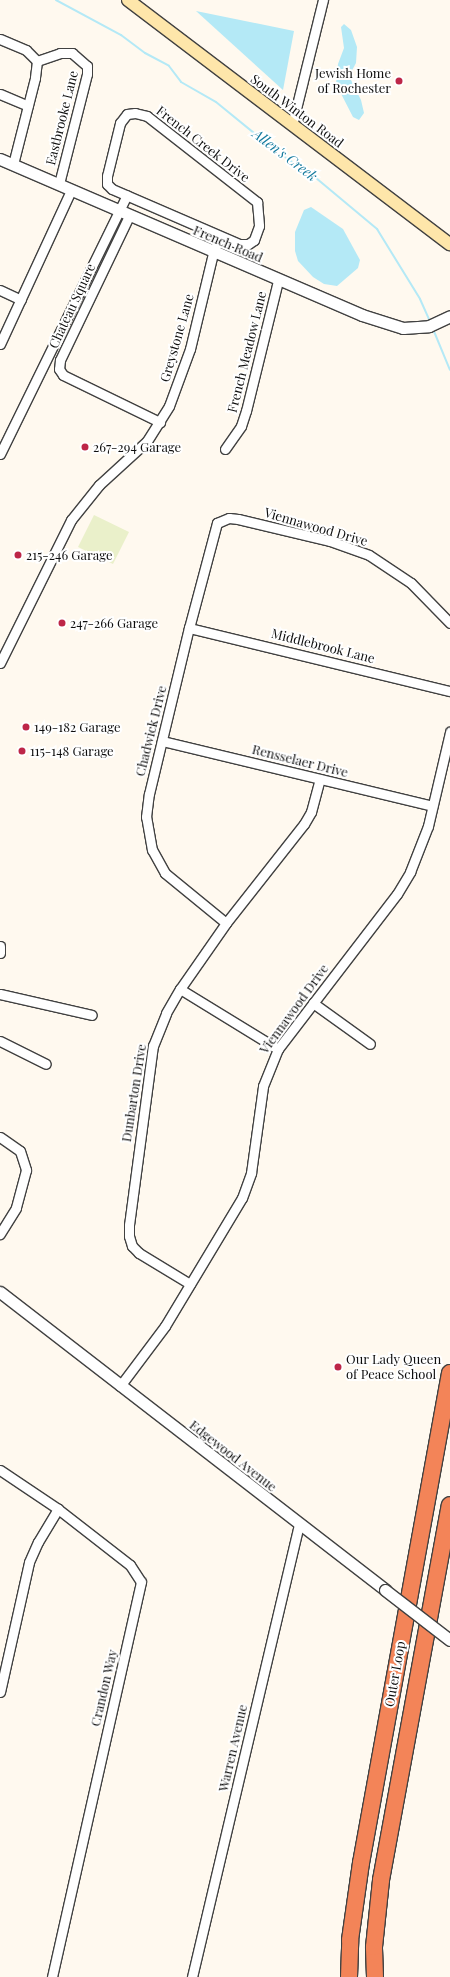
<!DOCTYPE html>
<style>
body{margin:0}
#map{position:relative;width:450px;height:1977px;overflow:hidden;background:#fff9ef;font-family:"Playfair Display",serif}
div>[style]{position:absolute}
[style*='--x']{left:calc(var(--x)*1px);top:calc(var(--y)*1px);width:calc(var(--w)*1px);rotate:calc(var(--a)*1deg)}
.pitch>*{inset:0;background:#eaf0ca}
.water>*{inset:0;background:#b4e9f6}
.stream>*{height:2px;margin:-1px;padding:0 1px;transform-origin:1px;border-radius:1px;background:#b4e9f6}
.roads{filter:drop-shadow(1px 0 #414141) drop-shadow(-1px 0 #414141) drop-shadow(0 1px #414141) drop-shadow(0 -1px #414141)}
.minor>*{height:9px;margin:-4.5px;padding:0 4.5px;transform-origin:4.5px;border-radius:4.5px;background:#fff}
.tertiary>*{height:11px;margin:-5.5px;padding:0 5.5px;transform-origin:5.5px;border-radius:5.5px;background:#fff}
.secondary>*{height:12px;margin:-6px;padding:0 6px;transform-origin:6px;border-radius:6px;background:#fee6aa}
.motorway>*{height:16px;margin:-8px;padding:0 8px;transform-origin:8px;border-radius:8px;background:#f38458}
.bridges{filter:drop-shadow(1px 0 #414141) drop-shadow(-1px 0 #414141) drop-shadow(0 1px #414141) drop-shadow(0 -1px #414141)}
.tertiary-bridge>*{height:11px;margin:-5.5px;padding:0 5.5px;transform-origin:5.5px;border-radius:5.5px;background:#fff}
.dots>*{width:11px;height:11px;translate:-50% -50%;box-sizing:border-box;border:2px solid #fff;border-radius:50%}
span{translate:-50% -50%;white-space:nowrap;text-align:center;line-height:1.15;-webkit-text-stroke:4px #fff;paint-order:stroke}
.poi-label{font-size:13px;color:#0e0e0e}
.right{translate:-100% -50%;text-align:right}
.left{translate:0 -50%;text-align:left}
.street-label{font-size:13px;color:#0e0e0e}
.water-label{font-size:14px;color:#177c9f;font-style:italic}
</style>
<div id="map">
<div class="pitch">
<div style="clip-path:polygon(94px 515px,129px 532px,113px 564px,78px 547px)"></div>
</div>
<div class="water">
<div style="clip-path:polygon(196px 11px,294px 31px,283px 90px)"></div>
<div style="clip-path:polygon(344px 24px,351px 30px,357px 47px,356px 63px,349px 76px,361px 100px,364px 113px,359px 120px,353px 117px,336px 84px,338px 64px,344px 48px,341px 27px)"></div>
<div style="clip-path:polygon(311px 207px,343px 229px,360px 260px,358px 268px,337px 286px,324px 284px,313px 277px,298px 261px,295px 251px,295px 232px,304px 210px)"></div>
</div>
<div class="stream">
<div style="--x:56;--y:0;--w:74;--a:28.3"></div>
<div style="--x:121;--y:35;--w:30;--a:37"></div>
<div style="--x:145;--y:53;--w:27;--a:28"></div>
<div style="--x:169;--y:66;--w:20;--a:53"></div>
<div style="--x:181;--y:82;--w:40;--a:29.7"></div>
<div style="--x:216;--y:102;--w:77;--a:39.2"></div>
<div style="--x:276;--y:151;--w:48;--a:34"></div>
<div style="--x:316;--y:178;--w:80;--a:39.9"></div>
<div style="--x:377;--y:229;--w:82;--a:58.4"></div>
<div style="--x:420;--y:299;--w:24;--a:66"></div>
<div style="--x:433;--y:329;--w:44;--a:67.5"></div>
</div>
<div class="roads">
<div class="minor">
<div style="--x:0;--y:39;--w:28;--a:23"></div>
<div style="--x:26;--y:50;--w:16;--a:45"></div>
<div style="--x:37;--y:61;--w:17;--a:97"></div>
<div style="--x:35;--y:78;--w:89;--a:104.3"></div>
<div style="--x:37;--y:61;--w:24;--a:-19"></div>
<div style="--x:60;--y:53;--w:12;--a:0"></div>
<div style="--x:72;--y:53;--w:20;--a:41"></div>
<div style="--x:87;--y:66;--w:8;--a:90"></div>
<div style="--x:87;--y:74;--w:114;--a:104.3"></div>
<div style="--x:0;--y:94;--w:30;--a:23"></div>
<div style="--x:135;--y:113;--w:12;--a:14"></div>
<div style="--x:147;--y:116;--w:140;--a:38"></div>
<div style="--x:257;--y:202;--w:24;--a:85"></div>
<div style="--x:259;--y:226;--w:15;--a:110"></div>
<div style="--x:254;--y:240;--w:7;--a:146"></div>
<div style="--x:248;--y:244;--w:9;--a:180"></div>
<div style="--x:239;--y:244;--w:138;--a:-156.6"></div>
<div style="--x:112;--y:189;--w:7;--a:-135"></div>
<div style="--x:107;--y:184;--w:8;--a:-90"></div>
<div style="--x:107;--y:176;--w:55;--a:-76.2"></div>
<div style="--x:120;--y:123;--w:11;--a:-52"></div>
<div style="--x:127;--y:114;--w:8;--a:-7"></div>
<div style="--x:292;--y:125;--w:129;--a:-76.1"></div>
<div style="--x:129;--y:216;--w:160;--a:115.6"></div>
<div style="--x:60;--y:360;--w:9;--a:96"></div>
<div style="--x:59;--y:369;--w:7;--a:56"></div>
<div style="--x:63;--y:375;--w:108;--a:25.9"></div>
<div style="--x:0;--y:290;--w:23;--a:25"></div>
<div style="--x:0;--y:344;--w:170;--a:-65.2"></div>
<div style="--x:225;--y:449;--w:28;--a:-55"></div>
<div style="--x:241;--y:426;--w:16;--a:-72"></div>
<div style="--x:246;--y:411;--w:134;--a:-76.2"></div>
<div style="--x:0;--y:454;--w:288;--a:-63.9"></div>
<div style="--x:189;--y:628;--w:268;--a:13.6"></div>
<div style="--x:0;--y:663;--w:160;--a:-63.6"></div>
<div style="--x:71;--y:520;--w:45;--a:-51.3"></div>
<div style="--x:99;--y:485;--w:65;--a:-42.5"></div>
<div style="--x:147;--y:441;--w:41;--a:-57.8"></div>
<div style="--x:169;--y:406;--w:61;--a:-69.8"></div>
<div style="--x:190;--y:349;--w:99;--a:-76.5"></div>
<div style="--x:213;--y:253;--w:18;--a:-68"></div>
<div style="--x:162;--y:741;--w:278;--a:13.5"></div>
<div style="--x:226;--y:923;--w:79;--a:-140.7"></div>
<div style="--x:165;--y:873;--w:26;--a:-119"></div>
<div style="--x:152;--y:850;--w:34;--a:-100"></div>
<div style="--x:146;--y:817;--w:23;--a:-83"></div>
<div style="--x:149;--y:794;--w:171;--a:-76.5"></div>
<div style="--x:189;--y:628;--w:109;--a:-75.1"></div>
<div style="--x:217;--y:523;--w:13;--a:-23"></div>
<div style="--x:229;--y:518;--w:9;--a:6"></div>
<div style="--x:238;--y:519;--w:95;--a:13.4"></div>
<div style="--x:330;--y:541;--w:41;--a:19.7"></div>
<div style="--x:369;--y:555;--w:50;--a:33.7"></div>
<div style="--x:411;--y:583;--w:56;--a:45.7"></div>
<div style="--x:0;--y:946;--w:7;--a:90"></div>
<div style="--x:180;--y:989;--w:115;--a:31.5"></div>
<div style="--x:0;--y:994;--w:94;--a:12.9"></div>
<div style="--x:313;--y:1003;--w:70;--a:35.7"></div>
<div style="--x:0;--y:1041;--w:51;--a:26.6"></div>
<div style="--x:0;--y:1137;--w:24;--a:35"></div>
<div style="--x:20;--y:1151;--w:20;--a:72"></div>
<div style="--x:26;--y:1170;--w:39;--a:105"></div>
<div style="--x:16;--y:1208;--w:31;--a:122"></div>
<div style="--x:190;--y:1284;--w:60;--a:-148.7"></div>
<div style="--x:139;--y:1253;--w:10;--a:-135"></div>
<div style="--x:132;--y:1246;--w:10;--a:-107"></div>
<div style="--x:129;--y:1236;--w:11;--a:-90"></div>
<div style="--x:129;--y:1225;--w:181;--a:-82.4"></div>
<div style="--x:153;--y:1046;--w:35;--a:-68"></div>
<div style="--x:166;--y:1013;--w:28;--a:-60"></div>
<div style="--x:180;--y:989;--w:80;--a:-55.1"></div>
<div style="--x:226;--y:923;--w:126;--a:-51.8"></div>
<div style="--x:304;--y:824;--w:14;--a:-60"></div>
<div style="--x:311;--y:812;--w:34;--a:-75"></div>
<div style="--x:120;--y:1386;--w:75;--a:-53.1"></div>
<div style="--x:165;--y:1326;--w:149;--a:-59"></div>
<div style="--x:242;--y:1198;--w:27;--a:-70"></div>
<div style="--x:251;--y:1173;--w:88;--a:-82.1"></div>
<div style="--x:263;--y:1086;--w:40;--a:-68"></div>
<div style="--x:278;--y:1049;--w:195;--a:-52.5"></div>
<div style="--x:397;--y:894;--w:26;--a:-59"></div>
<div style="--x:410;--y:872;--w:49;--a:-68.6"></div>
<div style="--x:428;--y:826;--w:97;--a:-76.8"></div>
<div style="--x:0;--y:1470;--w:70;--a:33.9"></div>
<div style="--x:58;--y:1509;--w:91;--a:37.9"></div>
<div style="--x:130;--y:1565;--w:20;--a:57"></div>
<div style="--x:141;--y:1582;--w:405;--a:102.7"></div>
<div style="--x:0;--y:1692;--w:133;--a:-77.4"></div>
<div style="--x:29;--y:1562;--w:22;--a:-66"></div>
<div style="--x:38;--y:1542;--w:39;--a:-59"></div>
<div style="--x:192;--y:1977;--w:464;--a:-76.7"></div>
</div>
<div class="tertiary">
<div style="--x:0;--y:159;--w:394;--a:23.3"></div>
<div style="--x:362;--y:315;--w:43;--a:17.6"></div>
<div style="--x:403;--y:328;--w:26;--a:-4"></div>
<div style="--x:429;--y:326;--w:23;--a:-25"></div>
<div style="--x:0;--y:1292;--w:487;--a:37.7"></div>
</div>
<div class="secondary">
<div style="--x:128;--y:0;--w:404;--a:37.2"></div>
</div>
<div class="motorway">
<div style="--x:349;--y:1977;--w:37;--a:-88"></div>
<div style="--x:350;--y:1940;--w:78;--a:-81.9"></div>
<div style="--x:361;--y:1863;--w:498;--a:-79.7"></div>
<div style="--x:375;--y:1977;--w:30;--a:-92"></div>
<div style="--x:374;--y:1947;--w:67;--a:-84"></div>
<div style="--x:381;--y:1880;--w:381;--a:-79.6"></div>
</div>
</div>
<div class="bridges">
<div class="tertiary-bridge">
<div style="--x:385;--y:1590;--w:82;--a:37.6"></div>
</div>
</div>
<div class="dots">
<div style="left:399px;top:81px;background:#bd2648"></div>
<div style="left:85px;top:447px;background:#bd2648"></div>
<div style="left:18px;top:555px;background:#bd2648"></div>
<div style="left:62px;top:623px;background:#bd2648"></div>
<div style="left:26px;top:727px;background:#bd2648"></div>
<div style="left:22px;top:751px;background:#bd2648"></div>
<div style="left:338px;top:1367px;background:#bd2648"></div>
</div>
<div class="poi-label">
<span class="right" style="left:391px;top:81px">Jewish Home<br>of Rochester</span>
<span class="left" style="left:93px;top:447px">267-294 Garage</span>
<span class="left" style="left:26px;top:555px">215-246 Garage</span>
<span class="left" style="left:70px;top:623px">247-266 Garage</span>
<span class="left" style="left:34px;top:727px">149-182 Garage</span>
<span class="left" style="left:30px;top:751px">115-148 Garage</span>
<span class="left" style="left:346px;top:1367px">Our Lady Queen<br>of Peace School</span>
</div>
<div class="street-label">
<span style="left:297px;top:111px;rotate:37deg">South Winton Road</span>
<span style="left:62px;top:118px;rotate:-76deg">Eastbrooke Lane</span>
<span style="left:203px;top:144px;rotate:38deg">French Creek Drive</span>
<span style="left:228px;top:244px;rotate:23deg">French Road</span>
<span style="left:72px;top:306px;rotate:-65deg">Chateau Square</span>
<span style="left:177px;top:338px;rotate:-74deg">Greystone Lane</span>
<span style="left:247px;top:352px;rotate:-76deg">French Meadow Lane</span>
<span style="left:316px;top:527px;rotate:16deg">Viennawood Drive</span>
<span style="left:323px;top:646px;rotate:14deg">Middlebrook Lane</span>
<span style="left:151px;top:731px;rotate:-76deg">Chadwick Drive</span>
<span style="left:300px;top:761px;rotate:14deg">Rensselaer Drive</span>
<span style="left:294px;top:1009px;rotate:-54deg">Viennawood Drive</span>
<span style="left:134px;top:1093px;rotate:-81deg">Dunbarton Drive</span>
<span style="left:233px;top:1456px;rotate:38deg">Edgewood Avenue</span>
<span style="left:395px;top:1674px;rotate:-80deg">Outer Loop</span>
<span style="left:104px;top:1688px;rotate:-77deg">Crandon Way</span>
<span style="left:233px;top:1748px;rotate:-77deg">Warren Avenue</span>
</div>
<div class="water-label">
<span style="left:285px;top:155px;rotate:37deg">Allen's Creek</span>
</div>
</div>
